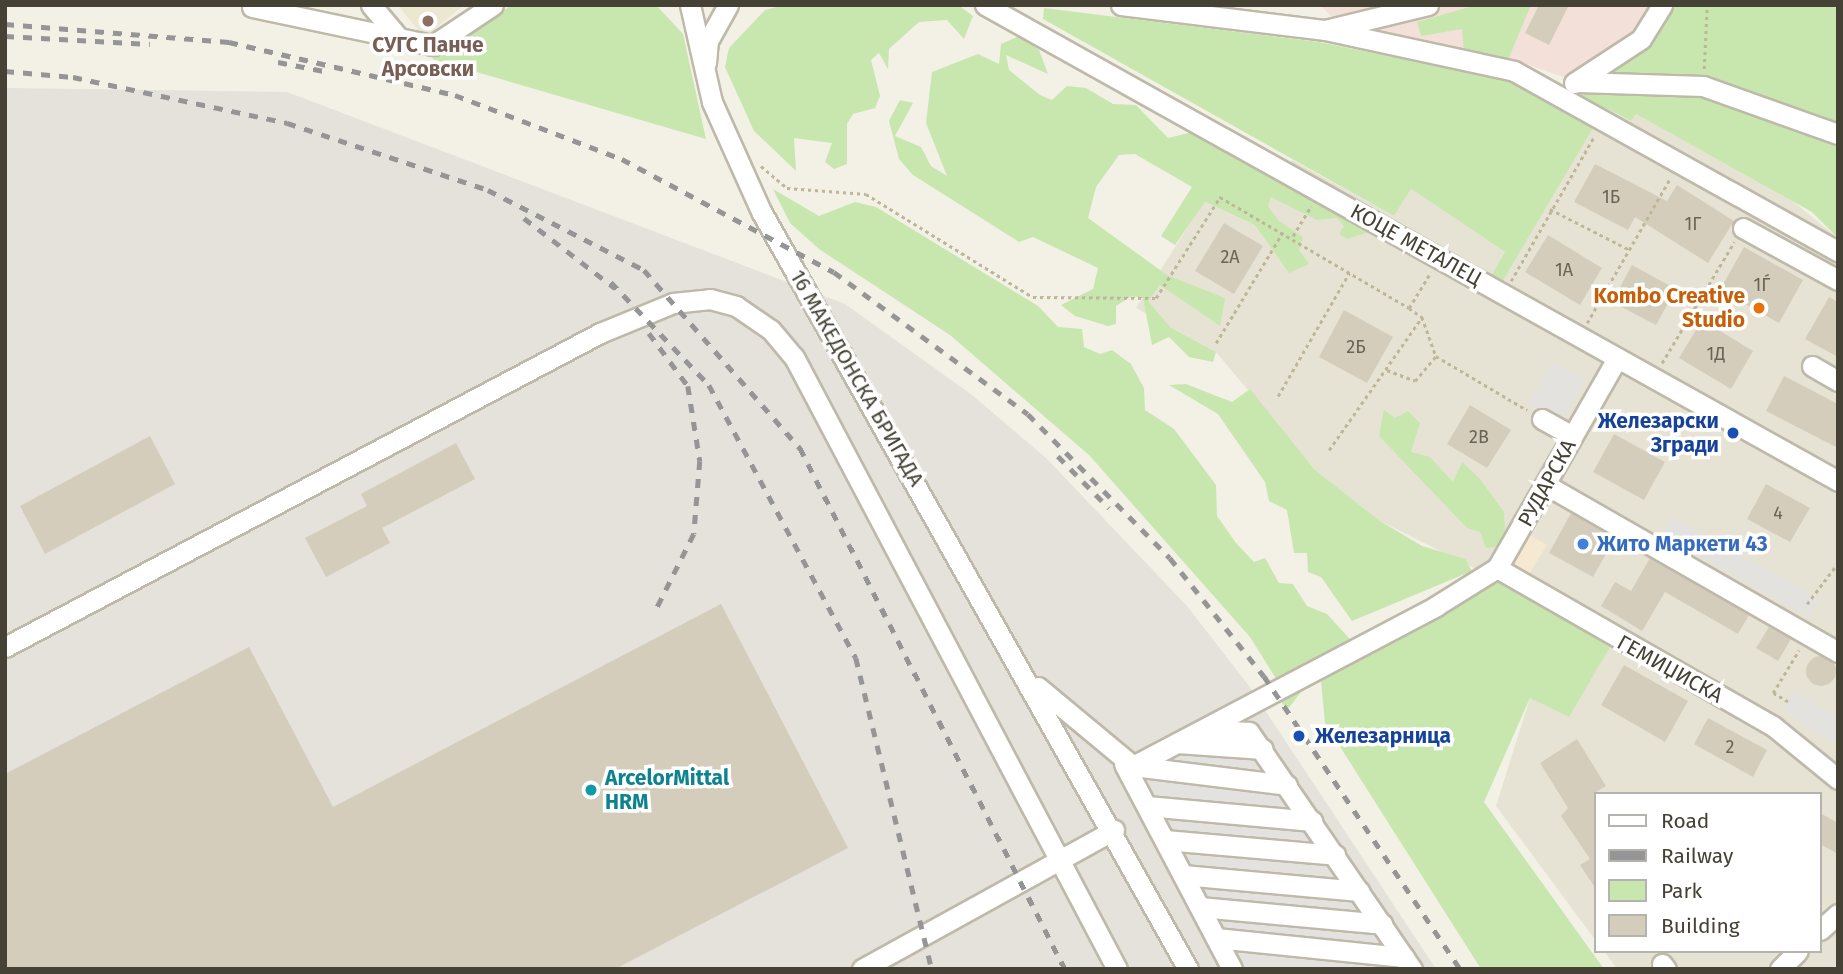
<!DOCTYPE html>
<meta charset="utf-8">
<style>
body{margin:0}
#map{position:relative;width:1843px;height:974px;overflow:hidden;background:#f3f0e6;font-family:"Fira Sans",sans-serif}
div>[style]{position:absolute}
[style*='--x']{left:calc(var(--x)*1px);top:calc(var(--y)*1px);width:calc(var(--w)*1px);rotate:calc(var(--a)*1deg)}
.residential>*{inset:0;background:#e7e3d4}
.commercial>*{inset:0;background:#f5e9d1}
.industrial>*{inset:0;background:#e5e1db}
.education>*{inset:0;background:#ece7d0}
.medical>*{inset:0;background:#f3e0d9}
.green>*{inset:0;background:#c7e7af}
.parking>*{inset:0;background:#e4e2de}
.building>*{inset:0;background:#d4cdbb}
.round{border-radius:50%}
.path>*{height:2.5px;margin-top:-1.25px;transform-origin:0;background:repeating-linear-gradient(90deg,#bfb69a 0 3.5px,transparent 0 7px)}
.roads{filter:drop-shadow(2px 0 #beb9a9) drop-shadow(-2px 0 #beb9a9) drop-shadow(0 2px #beb9a9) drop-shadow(0 -2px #beb9a9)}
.minor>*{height:19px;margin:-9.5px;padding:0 9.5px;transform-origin:9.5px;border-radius:9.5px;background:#fff}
.rail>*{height:4.5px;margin-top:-2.25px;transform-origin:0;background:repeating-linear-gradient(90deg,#959595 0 9px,transparent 0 18px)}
.dots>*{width:19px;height:19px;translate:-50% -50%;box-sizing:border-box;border:4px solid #fff;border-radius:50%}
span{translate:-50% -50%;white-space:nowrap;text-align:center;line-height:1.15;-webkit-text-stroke:7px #fff;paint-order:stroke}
.number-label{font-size:18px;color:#696456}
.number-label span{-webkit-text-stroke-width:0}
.education-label{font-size:21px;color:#785e54;font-weight:700}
.street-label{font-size:21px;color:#454135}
.food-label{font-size:21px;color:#c56008;font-weight:700}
.right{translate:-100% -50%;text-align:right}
.transit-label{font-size:21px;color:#164399;font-weight:700}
.left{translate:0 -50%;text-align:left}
.shop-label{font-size:21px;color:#366cbe;font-weight:700}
.culture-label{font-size:21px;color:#0d838f;font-weight:700}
.frame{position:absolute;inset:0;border:7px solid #454135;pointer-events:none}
.legend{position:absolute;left:1594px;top:792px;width:228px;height:161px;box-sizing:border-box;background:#fff;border:2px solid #b5b3ae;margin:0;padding:9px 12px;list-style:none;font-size:21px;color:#454135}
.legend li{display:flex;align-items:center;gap:14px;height:35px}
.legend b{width:35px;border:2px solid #b5b3ae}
</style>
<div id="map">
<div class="residential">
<div style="clip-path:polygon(1604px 109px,1631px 121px,1636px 114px,1790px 199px,1838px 238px,1838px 969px,1617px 969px,1604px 951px,1820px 951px,1820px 794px,1596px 794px,1596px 941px,1496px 806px,1530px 698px,1496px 579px,1380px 521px,1314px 469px,1216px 352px,1136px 308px,1204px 202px,1255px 225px,1292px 160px,1394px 216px,1411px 189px,1505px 252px)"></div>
</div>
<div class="commercial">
<div style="clip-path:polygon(1528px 534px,1547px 545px,1529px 574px,1511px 562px)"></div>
</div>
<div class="industrial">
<div style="clip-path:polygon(5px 88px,287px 92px,845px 304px,972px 395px,1046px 458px,1187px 606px,1249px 686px,1436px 969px,5px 969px)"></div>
</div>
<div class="education">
<div style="clip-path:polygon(398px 5px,464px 5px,424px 38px)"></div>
</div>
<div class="medical">
<div style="clip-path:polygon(1320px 5px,1664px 5px,1661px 15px,1578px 82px,1500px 55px,1343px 28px)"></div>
</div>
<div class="green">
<div style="clip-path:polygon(512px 5px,656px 5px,683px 34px,706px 139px,432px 59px)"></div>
<div style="clip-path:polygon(785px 5px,958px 5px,973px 16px,964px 39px,947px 20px,919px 22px,889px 49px,888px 69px,879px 53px,871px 60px,880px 96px,875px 108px,853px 114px,847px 124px,847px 164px,834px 169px,825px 162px,832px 143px,794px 138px,796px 171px,754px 131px,725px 67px,729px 48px,765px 10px)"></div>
<div style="clip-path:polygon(1476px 5px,1531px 5px,1507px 62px,1464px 54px,1462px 29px,1421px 36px,1417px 22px)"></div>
<div style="clip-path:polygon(1665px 5px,1838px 5px,1838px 238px,1812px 212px,1636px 114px,1631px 121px,1572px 91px)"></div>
<div style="clip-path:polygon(1044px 8px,1319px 42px,1517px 82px,1596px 123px,1502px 282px,1491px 276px,1505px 252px,1411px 189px,1394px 216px,1043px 19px)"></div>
<div style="clip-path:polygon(1019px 36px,1039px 50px,1048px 74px,1006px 55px,1009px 70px,1040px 95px,1052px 100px,1067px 86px,1086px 88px,1113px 104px,1136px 105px,1168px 138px,1197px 131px,1361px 220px,1369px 232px,1347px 239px,1339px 234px,1344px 226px,1337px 218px,1317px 220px,1271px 197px,1268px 206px,1279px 221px,1303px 237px,1299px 250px,1309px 264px,1289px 273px,1255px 225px,1205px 202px,1175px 245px,1161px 236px,1192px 187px,1135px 154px,1119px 155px,1096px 187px,1088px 218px,1167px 275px,1225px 298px,1220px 326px,1160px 285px,1148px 301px,1170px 327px,1216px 352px,1213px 362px,1189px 357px,1169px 337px,1152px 345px,1143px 298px,1132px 296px,1116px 306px,1116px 324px,1108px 326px,1075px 316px,1061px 305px,1093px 289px,1098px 268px,1033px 237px,1019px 242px,913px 175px,899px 159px,889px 121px,900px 100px,913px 103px,895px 136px,921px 147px,931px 166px,947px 176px,926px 123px,932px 72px,978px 54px,999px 64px,1001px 44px)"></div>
<div style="clip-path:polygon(773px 189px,819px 216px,855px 202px,876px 207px,1038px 306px,1058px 327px,1082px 329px,1084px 347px,1100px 354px,1112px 350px,1131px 364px,1144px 388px,1145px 410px,1174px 429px,1216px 485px,1217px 516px,1236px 543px,1254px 562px,1265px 558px,1279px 583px,1293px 584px,1307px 606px,1327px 614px,1358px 648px,1316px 673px,1287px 710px,1278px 697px,1285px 693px,1250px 637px,1089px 455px,950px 335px,819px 249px,790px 223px)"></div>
<div style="clip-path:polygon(1186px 384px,1232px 402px,1250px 389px,1314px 469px,1380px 521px,1422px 546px,1465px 559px,1472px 571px,1352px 621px,1321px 577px,1308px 572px,1307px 553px,1294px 553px,1287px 510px,1269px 501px,1265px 482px,1218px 414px,1169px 385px)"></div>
<div style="clip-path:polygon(1384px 410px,1395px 418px,1408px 411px,1420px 423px,1411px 452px,1430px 457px,1453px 482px,1462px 462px,1480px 479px,1504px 512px,1505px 536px,1497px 547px,1486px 548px,1480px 532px,1467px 528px,1379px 436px)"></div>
<div style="clip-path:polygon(1496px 579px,1610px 647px,1569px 717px,1530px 698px,1484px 802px,1604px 969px,1481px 969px,1325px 723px,1321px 681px)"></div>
</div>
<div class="parking">
<div style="clip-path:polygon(1552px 362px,1585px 379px,1562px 422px,1529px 404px)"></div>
<div style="clip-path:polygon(1672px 517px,1820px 599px,1809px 617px,1661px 535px)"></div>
<div style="clip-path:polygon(1795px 691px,1838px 718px,1838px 745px,1782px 710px)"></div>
<div style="clip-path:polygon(1219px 720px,1250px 720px,1422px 969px,1224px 969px,1121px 772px)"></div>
</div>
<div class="building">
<div style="clip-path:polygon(1539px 5px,1569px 5px,1549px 45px,1525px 33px)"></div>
<div style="clip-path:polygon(1595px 164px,1667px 201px,1677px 185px,1734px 221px,1708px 263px,1635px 217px,1628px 230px,1574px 202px)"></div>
<div style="clip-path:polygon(1224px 223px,1263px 246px,1234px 294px,1195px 271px)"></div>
<div style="clip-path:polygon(1548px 235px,1602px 268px,1580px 305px,1525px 272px)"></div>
<div style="clip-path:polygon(1744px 247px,1803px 280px,1779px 323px,1720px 290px)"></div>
<div style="clip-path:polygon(1632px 265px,1676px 289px,1656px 325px,1612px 302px)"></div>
<div style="clip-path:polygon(1829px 297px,1838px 302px,1838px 357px,1805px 339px)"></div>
<div style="clip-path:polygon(1344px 310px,1393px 337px,1367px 383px,1319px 357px)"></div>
<div style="clip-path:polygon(1702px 320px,1753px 351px,1731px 389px,1679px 358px)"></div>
<div style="clip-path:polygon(1784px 376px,1838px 404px,1838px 448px,1766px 411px)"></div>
<div style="clip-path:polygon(1470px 405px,1511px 430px,1487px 468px,1447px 444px)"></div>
<div style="clip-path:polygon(1614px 434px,1665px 462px,1644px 500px,1593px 472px)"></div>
<div style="clip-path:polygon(150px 436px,175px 484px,45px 554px,20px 506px)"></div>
<div style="clip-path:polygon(456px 443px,475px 479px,382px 528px,390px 543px,326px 577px,305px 538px,367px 506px,361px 494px)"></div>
<div style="clip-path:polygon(1766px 484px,1810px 508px,1790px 542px,1747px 519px)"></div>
<div style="clip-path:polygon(1571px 513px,1615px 538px,1593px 577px,1549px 553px)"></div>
<div style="clip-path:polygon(1650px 558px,1749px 615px,1738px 634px,1665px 592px,1642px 631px,1601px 606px,1615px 582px,1631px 591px)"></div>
<div style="clip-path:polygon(721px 604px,848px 848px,615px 969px,5px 969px,5px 774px,249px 647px,333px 807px)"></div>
<div style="clip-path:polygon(1769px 627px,1791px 639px,1778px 661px,1756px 648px)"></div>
<div class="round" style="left:1806px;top:656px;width:30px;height:30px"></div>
<div style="clip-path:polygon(1624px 665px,1688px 701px,1665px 742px,1601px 705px)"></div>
<div style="clip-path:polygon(1708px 718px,1767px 750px,1753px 777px,1694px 744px)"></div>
<div style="clip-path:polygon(1577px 739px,1606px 786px,1596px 792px,1596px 889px,1580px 865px,1590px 859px,1561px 816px,1568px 808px,1540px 763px)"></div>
<div style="clip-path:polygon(1820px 813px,1838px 823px,1838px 854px,1820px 844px)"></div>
</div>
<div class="path">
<div style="--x:1704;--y:69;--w:64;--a:-87.3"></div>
<div style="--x:761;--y:166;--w:34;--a:40"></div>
<div style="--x:787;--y:188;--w:79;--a:4.3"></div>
<div style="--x:866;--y:194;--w:196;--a:31.7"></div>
<div style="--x:1033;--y:297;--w:123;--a:0.5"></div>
<div style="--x:1156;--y:298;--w:120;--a:-57.6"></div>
<div style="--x:1220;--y:197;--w:219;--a:30.4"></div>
<div style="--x:1409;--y:308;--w:16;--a:35"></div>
<div style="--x:1422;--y:317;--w:41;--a:70.3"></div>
<div style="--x:1436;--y:356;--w:106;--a:30.7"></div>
<div style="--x:1550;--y:209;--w:90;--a:27.1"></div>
<div style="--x:1293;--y:236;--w:35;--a:-59"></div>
<div style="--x:1511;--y:281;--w:168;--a:-60.1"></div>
<div style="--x:1409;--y:308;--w:42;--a:-58.6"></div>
<div style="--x:1587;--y:323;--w:168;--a:-60.1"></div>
<div style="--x:1216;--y:343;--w:130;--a:-58.9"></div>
<div style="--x:1662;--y:363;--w:141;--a:-59.2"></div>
<div style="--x:1387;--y:370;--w:30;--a:21"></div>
<div style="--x:1415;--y:381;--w:33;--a:-50"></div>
<div style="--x:1278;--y:396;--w:142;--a:-60"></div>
<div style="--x:1329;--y:450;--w:162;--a:-55"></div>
<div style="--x:1807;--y:604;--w:51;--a:-52.9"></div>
<div style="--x:1788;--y:702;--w:17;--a:-149"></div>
<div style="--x:1773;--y:693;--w:50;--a:-58.8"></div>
</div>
<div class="roads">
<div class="minor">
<div style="--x:371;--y:5;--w:43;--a:49.7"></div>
<div style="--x:399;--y:38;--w:35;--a:12"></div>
<div style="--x:433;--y:45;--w:72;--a:-33.7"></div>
<div style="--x:690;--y:5;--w:99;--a:77.2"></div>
<div style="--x:712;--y:102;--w:122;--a:65.8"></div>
<div style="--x:762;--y:213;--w:868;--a:60.6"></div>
<div style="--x:985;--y:5;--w:977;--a:29.16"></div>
<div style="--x:1121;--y:5;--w:206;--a:7"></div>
<div style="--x:1325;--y:30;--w:193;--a:12.2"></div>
<div style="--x:1514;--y:71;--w:371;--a:29.1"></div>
<div style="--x:252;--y:7;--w:150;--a:11.9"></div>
<div style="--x:1325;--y:30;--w:106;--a:-13.6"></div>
<div style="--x:706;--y:63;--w:22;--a:-85"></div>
<div style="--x:708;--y:41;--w:41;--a:-60.9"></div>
<div style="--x:1578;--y:82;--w:125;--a:1.8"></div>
<div style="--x:1703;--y:86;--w:143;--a:19.6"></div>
<div style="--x:1574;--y:83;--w:80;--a:-33.3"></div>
<div style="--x:1641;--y:39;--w:40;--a:-58"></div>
<div style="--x:1743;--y:228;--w:108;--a:28.7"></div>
<div style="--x:1812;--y:366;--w:30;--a:30"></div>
<div style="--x:1542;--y:419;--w:35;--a:29"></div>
<div style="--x:1548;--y:486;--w:334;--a:29.8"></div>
<div style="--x:1497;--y:568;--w:318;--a:29.8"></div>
<div style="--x:1773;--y:726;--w:84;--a:39.2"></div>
<div style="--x:5;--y:647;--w:673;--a:-27.82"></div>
<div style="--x:600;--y:333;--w:79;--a:-22.3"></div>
<div style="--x:673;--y:303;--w:37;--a:-6"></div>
<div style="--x:710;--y:299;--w:27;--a:15"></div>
<div style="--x:736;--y:306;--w:42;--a:34.4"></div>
<div style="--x:771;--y:330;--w:35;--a:50"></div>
<div style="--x:794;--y:357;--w:692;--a:62.18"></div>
<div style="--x:1038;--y:687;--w:124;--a:39.7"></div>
<div style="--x:1133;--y:766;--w:343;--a:-27.8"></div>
<div style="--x:1436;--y:606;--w:72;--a:-31.9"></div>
<div style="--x:1497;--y:568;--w:240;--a:-60.2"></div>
<div style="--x:1210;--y:730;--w:39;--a:3"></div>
<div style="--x:1249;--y:732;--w:288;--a:55.5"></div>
<div style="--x:1177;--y:743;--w:86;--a:4"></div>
<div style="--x:1124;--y:764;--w:232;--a:62.2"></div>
<div style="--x:1133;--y:766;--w:155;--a:7"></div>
<div style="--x:1147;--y:806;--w:166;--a:5.2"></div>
<div style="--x:1165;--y:840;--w:171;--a:5"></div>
<div style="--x:1183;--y:875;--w:177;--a:5.2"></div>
<div style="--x:1200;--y:907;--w:183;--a:5.3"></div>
<div style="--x:1820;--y:930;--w:24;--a:-42"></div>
<div style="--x:1216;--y:938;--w:189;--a:5.8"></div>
<div style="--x:1662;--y:964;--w:6;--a:51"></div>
<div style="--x:862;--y:969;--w:288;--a:-28.9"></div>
<div style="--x:1780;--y:969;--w:25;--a:-45"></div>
</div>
</div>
<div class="rail">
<div style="--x:5;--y:24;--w:225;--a:4.6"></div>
<div style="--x:229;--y:42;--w:232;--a:13.2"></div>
<div style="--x:455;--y:95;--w:179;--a:21"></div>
<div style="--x:622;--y:159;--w:240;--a:28.1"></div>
<div style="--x:834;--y:272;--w:240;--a:36.2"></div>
<div style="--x:1028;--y:414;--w:202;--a:45.4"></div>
<div style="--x:1170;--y:558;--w:151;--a:51.5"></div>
<div style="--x:1264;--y:676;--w:353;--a:56.2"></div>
<div style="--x:5;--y:36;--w:145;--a:3.2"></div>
<div style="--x:278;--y:62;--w:52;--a:11.1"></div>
<div style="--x:5;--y:71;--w:68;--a:5"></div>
<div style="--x:73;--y:77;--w:219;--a:12.1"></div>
<div style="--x:287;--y:123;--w:212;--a:18.4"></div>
<div style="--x:488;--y:190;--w:175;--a:27.1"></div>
<div style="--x:644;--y:270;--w:237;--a:48.8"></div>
<div style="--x:800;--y:448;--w:585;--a:63.04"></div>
<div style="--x:524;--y:218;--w:115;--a:37.6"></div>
<div style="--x:611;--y:282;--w:142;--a:46.4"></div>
<div style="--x:709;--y:385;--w:310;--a:61.7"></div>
<div style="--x:856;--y:658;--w:320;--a:76.3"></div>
<div style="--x:649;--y:333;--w:66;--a:53.7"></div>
<div style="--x:688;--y:386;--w:76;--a:80.9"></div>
<div style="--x:700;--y:461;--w:73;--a:94.7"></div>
<div style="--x:694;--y:534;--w:87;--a:116.6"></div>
<div style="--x:1058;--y:456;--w:73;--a:45.6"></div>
</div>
<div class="dots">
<div style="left:428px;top:21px;background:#8d6e63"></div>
<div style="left:1759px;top:308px;background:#e8710a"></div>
<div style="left:1733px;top:433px;background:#1a4fb4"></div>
<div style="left:1583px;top:544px;background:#3f7fe0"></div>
<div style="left:1299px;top:736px;background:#1a4fb4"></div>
<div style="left:591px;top:790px;background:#0f9aa8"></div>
</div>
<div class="number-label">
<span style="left:1611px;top:197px">1Б</span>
<span style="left:1693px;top:224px">1Г</span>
<span style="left:1230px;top:257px">2А</span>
<span style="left:1564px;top:270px">1А</span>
<span style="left:1762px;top:285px">1Ѓ</span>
<span style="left:1356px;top:347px">2Б</span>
<span style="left:1716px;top:354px">1Д</span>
<span style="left:1479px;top:437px">2В</span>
<span style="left:1778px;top:513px">4</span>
<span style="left:1730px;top:747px">2</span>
</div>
<div class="education-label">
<span style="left:428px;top:57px">СУГС Панче<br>Арсовски</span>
</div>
<div class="street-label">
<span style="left:1416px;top:245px;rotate:29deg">КОЦЕ МЕТАЛЕЦ</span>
<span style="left:857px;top:378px;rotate:60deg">16 МАКЕДОНСКА БРИГАДА</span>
<span style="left:1547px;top:483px;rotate:-61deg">РУДАРСКА</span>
<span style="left:1670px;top:669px;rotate:29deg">ГЕМИЏИСКА</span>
</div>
<div class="food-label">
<span class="right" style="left:1745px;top:308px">Kombo Creative<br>Studio</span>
</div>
<div class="transit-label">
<span class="right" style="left:1719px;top:433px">Железарски<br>Згради</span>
<span class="left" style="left:1315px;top:736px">Железарница</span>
</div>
<div class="shop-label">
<span class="left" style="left:1597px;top:544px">Жито Маркети 43</span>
</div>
<div class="culture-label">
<span class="left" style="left:605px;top:790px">ArcelorMittal<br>HRM</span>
</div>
<div class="frame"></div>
<ul class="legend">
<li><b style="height:9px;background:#fff"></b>Road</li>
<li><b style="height:9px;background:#959595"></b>Railway</li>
<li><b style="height:19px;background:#c7e7af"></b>Park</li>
<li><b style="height:19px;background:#d4cdbb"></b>Building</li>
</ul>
</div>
